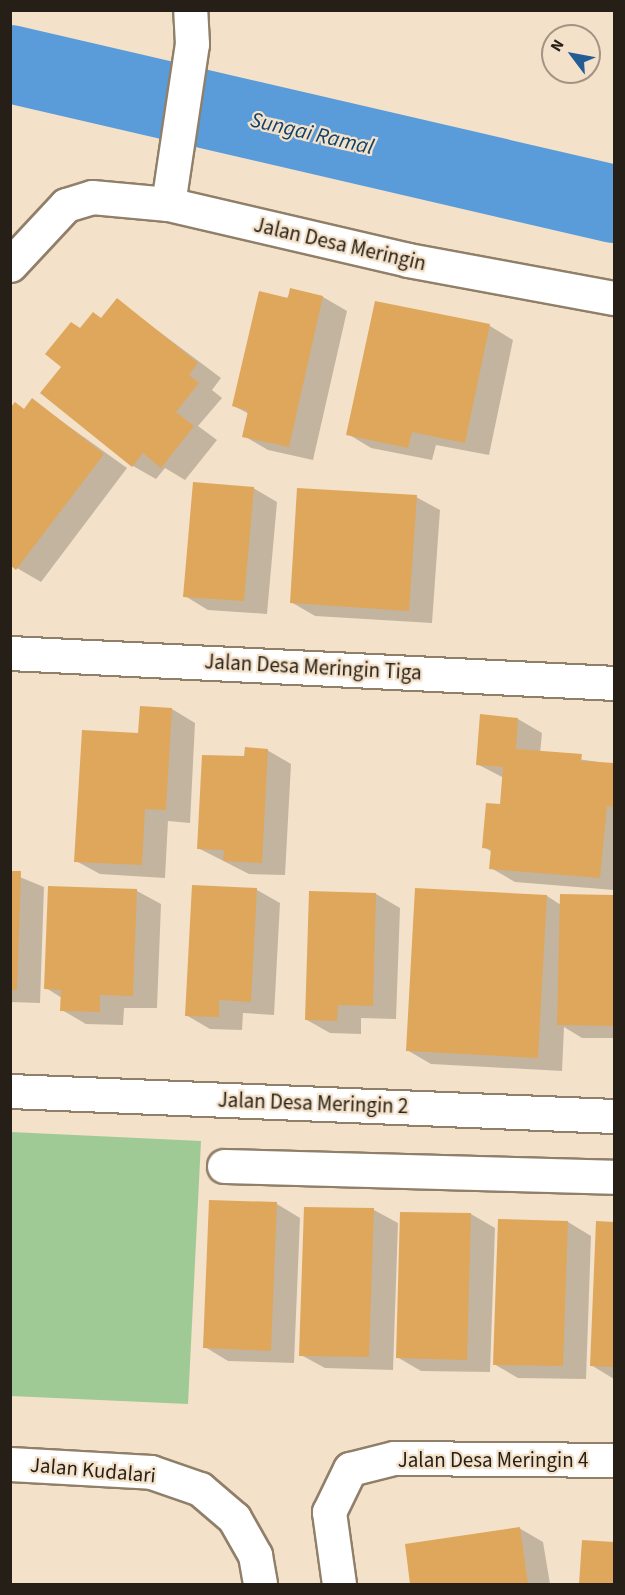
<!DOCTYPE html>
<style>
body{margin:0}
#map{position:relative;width:625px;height:1595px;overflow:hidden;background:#f4e1c9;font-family:"Source Sans 3",sans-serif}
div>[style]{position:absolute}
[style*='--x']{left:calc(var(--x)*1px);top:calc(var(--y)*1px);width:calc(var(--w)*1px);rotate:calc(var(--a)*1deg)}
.green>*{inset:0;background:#9fca95}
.shadow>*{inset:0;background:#0003}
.river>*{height:78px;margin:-39px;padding:0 39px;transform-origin:39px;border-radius:39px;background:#599cd9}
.building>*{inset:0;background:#dfa75b}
.roads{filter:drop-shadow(2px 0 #907f69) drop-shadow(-2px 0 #907f69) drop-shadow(0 2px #907f69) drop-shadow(0 -2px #907f69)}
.minor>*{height:33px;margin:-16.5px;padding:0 16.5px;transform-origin:16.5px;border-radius:16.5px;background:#fff}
span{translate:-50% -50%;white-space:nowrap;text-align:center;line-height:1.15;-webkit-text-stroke:4.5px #f4e1c9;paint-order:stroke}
.street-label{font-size:21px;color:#261f17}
.water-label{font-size:22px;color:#0f416a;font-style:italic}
.frame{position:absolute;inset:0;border:12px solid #261f17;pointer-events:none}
.north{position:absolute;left:541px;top:24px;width:60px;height:60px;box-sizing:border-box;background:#f4e1c9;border:2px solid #a29382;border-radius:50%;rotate:302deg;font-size:16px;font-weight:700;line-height:24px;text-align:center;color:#261f17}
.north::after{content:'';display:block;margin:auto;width:21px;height:27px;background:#245c94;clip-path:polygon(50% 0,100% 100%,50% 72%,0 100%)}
</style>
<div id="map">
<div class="green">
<div style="clip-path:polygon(11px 1132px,201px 1141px,188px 1404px,11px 1396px)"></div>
</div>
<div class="shadow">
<div style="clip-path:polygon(291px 290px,323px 297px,347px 311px,313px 460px,268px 450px,244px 436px,249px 414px,234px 406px)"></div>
<div style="clip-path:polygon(117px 300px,221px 378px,212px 390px,222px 398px,198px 426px,217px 440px,185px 480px,165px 468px,156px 479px,133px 466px,63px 366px,81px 329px,102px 319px)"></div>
<div style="clip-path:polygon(376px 302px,490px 326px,513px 340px,489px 455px,436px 445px,432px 460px,371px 448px,348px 434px)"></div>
<div style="clip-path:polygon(32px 400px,127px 468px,41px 582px,10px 564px,25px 410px)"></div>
<div style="clip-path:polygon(253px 488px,277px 502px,267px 614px,208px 610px,185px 596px)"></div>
<div style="clip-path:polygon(416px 497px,440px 510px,432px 623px,315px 616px,291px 602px)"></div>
<div style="clip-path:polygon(172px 709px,195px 723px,190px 823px,168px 821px,165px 878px,100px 874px,76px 861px,140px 735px)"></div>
<div style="clip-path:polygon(518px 719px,542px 733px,540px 754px,614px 764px,614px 890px,515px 882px,491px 868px,492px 852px,484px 847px,501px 806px,504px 778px,477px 764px)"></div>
<div style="clip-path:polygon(267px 750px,291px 764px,285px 875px,249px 874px,198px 848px,246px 758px)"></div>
<div style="clip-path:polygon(10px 873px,44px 887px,40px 1003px,10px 1002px)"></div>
<div style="clip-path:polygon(49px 888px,137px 891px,161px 904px,157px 1008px,124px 1008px,123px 1025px,86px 1024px,62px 1010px,62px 998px,46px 988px)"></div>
<div style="clip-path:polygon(257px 890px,280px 903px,274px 1015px,243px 1013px,242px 1030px,210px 1029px,186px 1015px)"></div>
<div style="clip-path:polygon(376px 894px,400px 908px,396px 1019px,361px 1018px,361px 1034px,330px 1033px,307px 1020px)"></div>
<div style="clip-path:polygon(547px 896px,561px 905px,562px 896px,614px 897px,614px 1038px,582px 1038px,564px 1027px,562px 1071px,431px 1064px,407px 1050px)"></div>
<div style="clip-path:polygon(277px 1204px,300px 1218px,294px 1363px,228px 1361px,205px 1347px)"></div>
<div style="clip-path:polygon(374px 1210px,398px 1223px,393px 1370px,325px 1368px,301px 1355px)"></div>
<div style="clip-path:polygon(471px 1214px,495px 1228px,490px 1372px,421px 1371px,397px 1357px)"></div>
<div style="clip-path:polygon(568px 1222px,591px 1236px,586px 1379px,518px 1378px,494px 1364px)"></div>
<div style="clip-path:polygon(598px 1223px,614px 1223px,614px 1379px,591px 1365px)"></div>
<div style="clip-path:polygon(519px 1528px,543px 1542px,550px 1584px,412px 1584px,406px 1546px)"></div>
<div style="clip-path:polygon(584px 1542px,614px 1544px,614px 1584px,581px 1584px)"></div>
</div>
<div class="river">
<div style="--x:10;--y:64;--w:620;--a:13.05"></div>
</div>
<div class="building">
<div style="clip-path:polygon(290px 288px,323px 296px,289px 447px,242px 437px,248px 411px,232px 406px,259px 291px,288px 298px)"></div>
<div style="clip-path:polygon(117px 298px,198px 363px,189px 375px,199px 383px,176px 412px,194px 426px,161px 468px,143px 453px,132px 467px,40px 393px,61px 367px,45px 354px,71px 322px,80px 328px,93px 312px,101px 318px)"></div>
<div style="clip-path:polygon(375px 301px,490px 324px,465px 443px,412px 432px,408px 448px,346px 435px)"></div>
<div style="clip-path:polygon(32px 398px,104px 454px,16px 570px,10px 565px,10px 408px,15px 402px,24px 409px)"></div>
<div style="clip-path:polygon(193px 482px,254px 487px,244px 601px,183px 597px)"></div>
<div style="clip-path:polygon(297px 488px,417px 495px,409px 611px,290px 603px)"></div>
<div style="clip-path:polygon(140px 706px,172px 708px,166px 810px,145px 809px,142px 865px,74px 862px,82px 730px,138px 733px)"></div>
<div style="clip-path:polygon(480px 714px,518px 718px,516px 749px,582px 754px,581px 761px,614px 763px,614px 807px,607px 806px,600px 878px,489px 869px,491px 849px,482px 848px,486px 803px,500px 804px,503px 767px,476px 765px)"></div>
<div style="clip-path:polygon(245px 747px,268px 749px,262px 863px,223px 861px,224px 850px,197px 849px,202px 755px,244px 756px)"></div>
<div style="clip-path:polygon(10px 871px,21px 871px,17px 990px,10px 990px)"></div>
<div style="clip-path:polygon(192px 885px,257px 888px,251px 1002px,219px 1000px,219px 1017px,185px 1016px)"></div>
<div style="clip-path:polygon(48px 886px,137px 889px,133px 996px,100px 995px,100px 1012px,60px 1011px,61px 990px,44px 989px)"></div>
<div style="clip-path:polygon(415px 888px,547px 895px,538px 1058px,406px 1051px)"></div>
<div style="clip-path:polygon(309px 891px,376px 893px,373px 1006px,338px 1005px,337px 1021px,305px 1020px)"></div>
<div style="clip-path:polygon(560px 894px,614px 895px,614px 1026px,557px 1025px)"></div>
<div style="clip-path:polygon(209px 1200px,277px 1202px,271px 1351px,203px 1348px)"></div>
<div style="clip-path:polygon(304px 1207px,374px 1208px,369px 1357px,299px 1356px)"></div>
<div style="clip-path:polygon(400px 1212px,471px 1213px,467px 1360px,396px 1358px)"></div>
<div style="clip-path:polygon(498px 1219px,568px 1221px,563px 1366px,493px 1365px)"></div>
<div style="clip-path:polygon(596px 1221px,614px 1222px,614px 1367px,590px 1366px)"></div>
<div style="clip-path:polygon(520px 1527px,528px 1584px,410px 1584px,405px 1544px)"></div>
<div style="clip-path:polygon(582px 1540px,614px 1542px,614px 1584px,579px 1584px)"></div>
</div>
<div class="roads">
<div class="minor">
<div style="--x:168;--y:204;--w:162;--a:-81.5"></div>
<div style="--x:192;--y:44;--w:34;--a:-93"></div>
<div style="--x:10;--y:265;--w:82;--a:-47"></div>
<div style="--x:66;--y:205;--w:27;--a:-17"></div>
<div style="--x:92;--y:197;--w:76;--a:5.3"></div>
<div style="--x:168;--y:204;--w:246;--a:13.1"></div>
<div style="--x:408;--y:260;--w:209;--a:10.5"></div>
<div style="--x:10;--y:653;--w:605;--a:2.84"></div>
<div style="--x:10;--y:1091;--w:605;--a:2.37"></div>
<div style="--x:224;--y:1166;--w:390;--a:1.6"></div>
<div style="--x:10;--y:1464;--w:141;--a:3.2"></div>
<div style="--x:151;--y:1472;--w:52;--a:19.1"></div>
<div style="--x:200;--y:1489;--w:45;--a:40.5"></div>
<div style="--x:234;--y:1518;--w:43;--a:60.4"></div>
<div style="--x:255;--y:1555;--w:29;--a:80"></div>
<div style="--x:339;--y:1584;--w:73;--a:-97.9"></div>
<div style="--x:329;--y:1512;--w:48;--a:-64"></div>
<div style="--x:350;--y:1469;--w:45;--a:-14"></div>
<div style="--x:394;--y:1458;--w:220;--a:0.5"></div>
</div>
</div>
<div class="street-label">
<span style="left:340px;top:244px;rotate:13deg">Jalan Desa Meringin</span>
<span style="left:313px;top:667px;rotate:3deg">Jalan Desa Meringin Tiga</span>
<span style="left:313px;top:1103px;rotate:2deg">Jalan Desa Meringin 2</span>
<span style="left:493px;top:1460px">Jalan Desa Meringin 4</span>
<span style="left:93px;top:1470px;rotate:5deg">Jalan Kudalari</span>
</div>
<div class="water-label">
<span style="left:312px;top:134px;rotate:13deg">Sungai Ramal</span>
</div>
<div class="frame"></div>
<div class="north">N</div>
</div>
